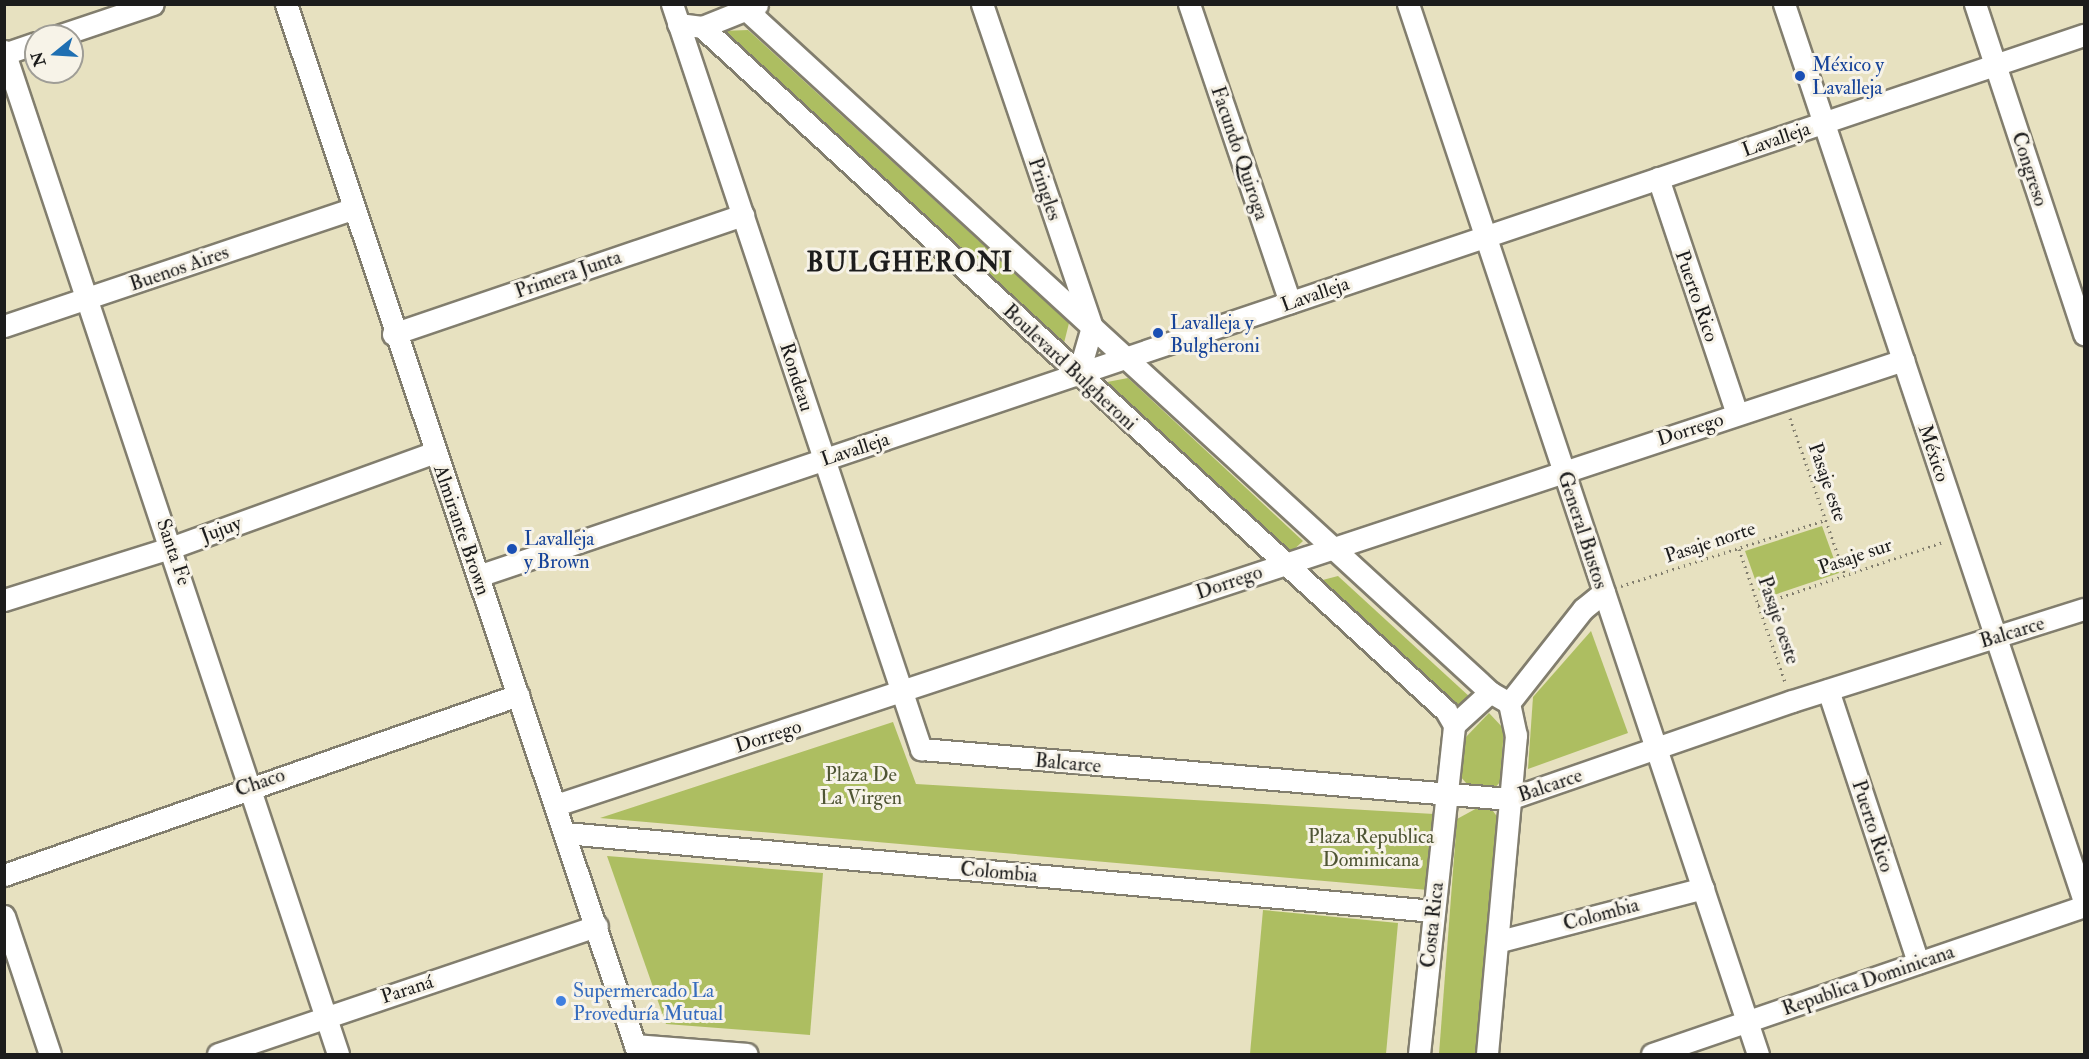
<!DOCTYPE html>
<meta charset="utf-8">
<style>
body{margin:0}
#map{position:relative;width:2089px;height:1059px;overflow:hidden;background:#e7e1c0;font-family:"IM FELL Double Pica",serif}
div>[style]{position:absolute}
[style*='--x']{left:calc(var(--x)*1px);top:calc(var(--y)*1px);width:calc(var(--w)*1px);rotate:calc(var(--a)*1deg)}
.green>*{inset:0;background:#adbe61}
.path>*{height:3px;margin-top:-1.5px;transform-origin:0;background:repeating-linear-gradient(90deg,#827e6e 0 1.5px,transparent 0 6px)}
.roads{filter:drop-shadow(2px 0 #827e6e) drop-shadow(-2px 0 #827e6e) drop-shadow(0 2px #827e6e) drop-shadow(0 -2px #827e6e)}
.minor>*{height:21px;margin:-10.5px;padding:0 10.5px;transform-origin:10.5px;border-radius:10.5px;background:#fff}
.dots>*{width:16px;height:16px;translate:-50% -50%;box-sizing:border-box;border:3px solid #f7f3e8;border-radius:50%}
span{translate:-50% -50%;white-space:nowrap;text-align:center;line-height:1.15;-webkit-text-stroke:6px #f7f3e8;paint-order:stroke}
.transit-label{font-size:20px;color:#164399}
.left{translate:0 -50%;text-align:left}
.street-label{font-size:20px;color:#1c1c1c}
.park-label{font-size:20px;color:#4f5534}
.shop-label{font-size:20px;color:#366cbe}
.district-label{font-size:26px;color:#1c1c1c;font-weight:700;letter-spacing:1.5px}
.frame{position:absolute;inset:0;border:6px solid #1c1c1c;pointer-events:none}
.north{position:absolute;left:24px;top:24px;width:60px;height:60px;box-sizing:border-box;background:#f7f3e8;border:2px solid #9f9d96;border-radius:50%;rotate:252deg;font-size:16px;font-weight:700;line-height:24px;text-align:center;color:#1c1c1c}
.north::after{content:'';display:block;margin:auto;width:21px;height:27px;background:#1f6fb2;clip-path:polygon(50% 0,100% 100%,50% 72%,0 100%)}
</style>
<div id="map">
<div class="green">
<div style="clip-path:polygon(748px 30px,1069px 323px,1063px 347px,722px 31px)"></div>
<div style="clip-path:polygon(1128px 378px,1303px 541px,1289px 554px,1102px 383px)"></div>
<div style="clip-path:polygon(1822px 526px,1839px 573px,1762px 599px,1745px 551px)"></div>
<div style="clip-path:polygon(1338px 576px,1471px 698px,1460px 710px,1315px 582px)"></div>
<div style="clip-path:polygon(1591px 631px,1628px 733px,1528px 769px,1533px 697px)"></div>
<div style="clip-path:polygon(1489px 713px,1504px 729px,1500px 782px,1494px 789px,1467px 784px,1460px 776px,1464px 739px)"></div>
<div style="clip-path:polygon(893px 722px,916px 784px,1434px 814px,1428px 890px,600px 818px)"></div>
<div style="clip-path:polygon(1479px 807px,1493px 811px,1501px 822px,1483px 1054px,1439px 1054px,1457px 819px)"></div>
<div style="clip-path:polygon(607px 856px,823px 873px,810px 1035px,666px 1024px)"></div>
<div style="clip-path:polygon(1263px 910px,1398px 923px,1386px 1054px,1250px 1054px)"></div>
</div>
<div class="path">
<div style="--x:1790;--y:418;--w:166;--a:70.7"></div>
<div style="--x:1739;--y:549;--w:141;--a:70.9"></div>
<div style="--x:1621;--y:586;--w:214;--a:-17.9"></div>
<div style="--x:1758;--y:605;--w:195;--a:-18.8"></div>
</div>
<div class="roads">
<div class="minor">
<div style="--x:286;--y:4;--w:1107;--a:71.47"></div>
<div style="--x:672;--y:4;--w:786;--a:71.52"></div>
<div style="--x:921;--y:749;--w:590;--a:4.86"></div>
<div style="--x:1509;--y:799;--w:299;--a:-19.1"></div>
<div style="--x:1792;--y:701;--w:306;--a:-17.5"></div>
<div style="--x:740;--y:4;--w:1018;--a:42.53"></div>
<div style="--x:982;--y:4;--w:341;--a:71.2"></div>
<div style="--x:1092;--y:327;--w:50;--a:106.3"></div>
<div style="--x:1189;--y:4;--w:315;--a:71.3"></div>
<div style="--x:1408;--y:4;--w:1107;--a:71.57"></div>
<div style="--x:1784;--y:4;--w:946;--a:71.51"></div>
<div style="--x:1975;--y:4;--w:348;--a:71.7"></div>
<div style="--x:678;--y:24;--w:24;--a:7"></div>
<div style="--x:702;--y:27;--w:1011;--a:42.59"></div>
<div style="--x:1446;--y:711;--w:16;--a:60"></div>
<div style="--x:702;--y:27;--w:59;--a:-21.8"></div>
<div style="--x:58;--y:36;--w:100;--a:-18.6"></div>
<div style="--x:4;--y:51;--w:1057;--a:71.58"></div>
<div style="--x:4;--y:54;--w:34;--a:-19"></div>
<div style="--x:1658;--y:178;--w:249;--a:71.5"></div>
<div style="--x:4;--y:326;--w:367;--a:-18.6"></div>
<div style="--x:393;--y:334;--w:370;--a:-18.8"></div>
<div style="--x:478;--y:576;--w:1695;--a:-18.62"></div>
<div style="--x:4;--y:600;--w:177;--a:-17.4"></div>
<div style="--x:173;--y:547;--w:279;--a:-19.9"></div>
<div style="--x:1828;--y:690;--w:287;--a:71.7"></div>
<div style="--x:1509;--y:703;--w:120;--a:-51.8"></div>
<div style="--x:1583;--y:609;--w:27;--a:-39"></div>
<div style="--x:556;--y:805;--w:1419;--a:-18.28"></div>
<div style="--x:565;--y:833;--w:871;--a:5.13"></div>
<div style="--x:4;--y:875;--w:545;--a:-19.3"></div>
<div style="--x:4;--y:916;--w:145;--a:71.6"></div>
<div style="--x:1500;--y:941;--w:210;--a:-14.6"></div>
<div style="--x:635;--y:1045;--w:112;--a:4.6"></div>
<div style="--x:218;--y:1054;--w:400;--a:-18.7"></div>
<div style="--x:1419;--y:1054;--w:331;--a:-83.9"></div>
<div style="--x:1454;--y:725;--w:49;--a:-42.5"></div>
<div style="--x:1490;--y:692;--w:22;--a:30"></div>
<div style="--x:1509;--y:703;--w:33;--a:78"></div>
<div style="--x:1516;--y:735;--w:320;--a:95.2"></div>
<div style="--x:1652;--y:1054;--w:457;--a:-18.9"></div>
</div>
</div>
<div class="dots">
<div style="left:1800px;top:76px;background:#1a4fb4"></div>
<div style="left:1158px;top:333px;background:#1a4fb4"></div>
<div style="left:512px;top:549px;background:#1a4fb4"></div>
<div style="left:561px;top:1001px;background:#3f7fe0"></div>
</div>
<div class="transit-label">
<span class="left" style="left:1812px;top:76px">México y<br>Lavalleja</span>
<span class="left" style="left:1170px;top:334px">Lavalleja y<br>Bulgheroni</span>
<span class="left" style="left:524px;top:550px">Lavalleja<br>y Brown</span>
</div>
<div class="street-label">
<span style="left:1776px;top:139px;rotate:-19deg">Lavalleja</span>
<span style="left:1240px;top:153px;rotate:71deg">Facundo Quiroga</span>
<span style="left:2030px;top:169px;rotate:72deg">Congreso</span>
<span style="left:1045px;top:189px;rotate:71deg">Pringles</span>
<span style="left:179px;top:268px;rotate:-19deg">Buenos Aires</span>
<span style="left:568px;top:274px;rotate:-19deg">Primera Junta</span>
<span style="left:1315px;top:294px;rotate:-19deg">Lavalleja</span>
<span style="left:1697px;top:296px;rotate:71deg">Puerto Rico</span>
<span style="left:1070px;top:367px;rotate:43deg">Boulevard Bulgheroni</span>
<span style="left:797px;top:377px;rotate:72deg">Rondeau</span>
<span style="left:1690px;top:429px;rotate:-18deg">Dorrego</span>
<span style="left:855px;top:449px;rotate:-18deg">Lavalleja</span>
<span style="left:1934px;top:453px;rotate:71deg">México</span>
<span style="left:1828px;top:482px;rotate:71deg">Pasaje este</span>
<span style="left:221px;top:529px;rotate:-20deg">Jujuy</span>
<span style="left:462px;top:530px;rotate:71deg">Almirante Brown</span>
<span style="left:1583px;top:530px;rotate:72deg">General Bustos</span>
<span style="left:1710px;top:542px;rotate:-18deg">Pasaje norte</span>
<span style="left:174px;top:552px;rotate:71deg">Santa Fe</span>
<span style="left:1855px;top:556px;rotate:-19deg">Pasaje sur</span>
<span style="left:1229px;top:582px;rotate:-19deg">Dorrego</span>
<span style="left:1779px;top:620px;rotate:71deg">Pasaje oeste</span>
<span style="left:2012px;top:632px;rotate:-17deg">Balcarce</span>
<span style="left:768px;top:736px;rotate:-18deg">Dorrego</span>
<span style="left:1068px;top:763px;rotate:5deg">Balcarce</span>
<span style="left:260px;top:782px;rotate:-19deg">Chaco</span>
<span style="left:1550px;top:785px;rotate:-19deg">Balcarce</span>
<span style="left:1873px;top:826px;rotate:72deg">Puerto Rico</span>
<span style="left:999px;top:872px;rotate:5deg">Colombia</span>
<span style="left:1601px;top:914px;rotate:-15deg">Colombia</span>
<span style="left:1432px;top:925px;rotate:-84deg">Costa Rica</span>
<span style="left:1868px;top:980px;rotate:-19deg">Republica Dominicana</span>
<span style="left:407px;top:989px;rotate:-18deg">Paraná</span>
</div>
<div class="park-label">
<span style="left:861px;top:786px">Plaza De<br>La Virgen</span>
<span style="left:1371px;top:848px">Plaza Republica<br>Dominicana</span>
</div>
<div class="shop-label">
<span class="left" style="left:573px;top:1002px">Supermercado La<br>Proveduría Mutual</span>
</div>
<div class="district-label">
<span style="left:910px;top:264px">BULGHERONI</span>
</div>
<div class="frame"></div>
<div class="north">N</div>
</div>
